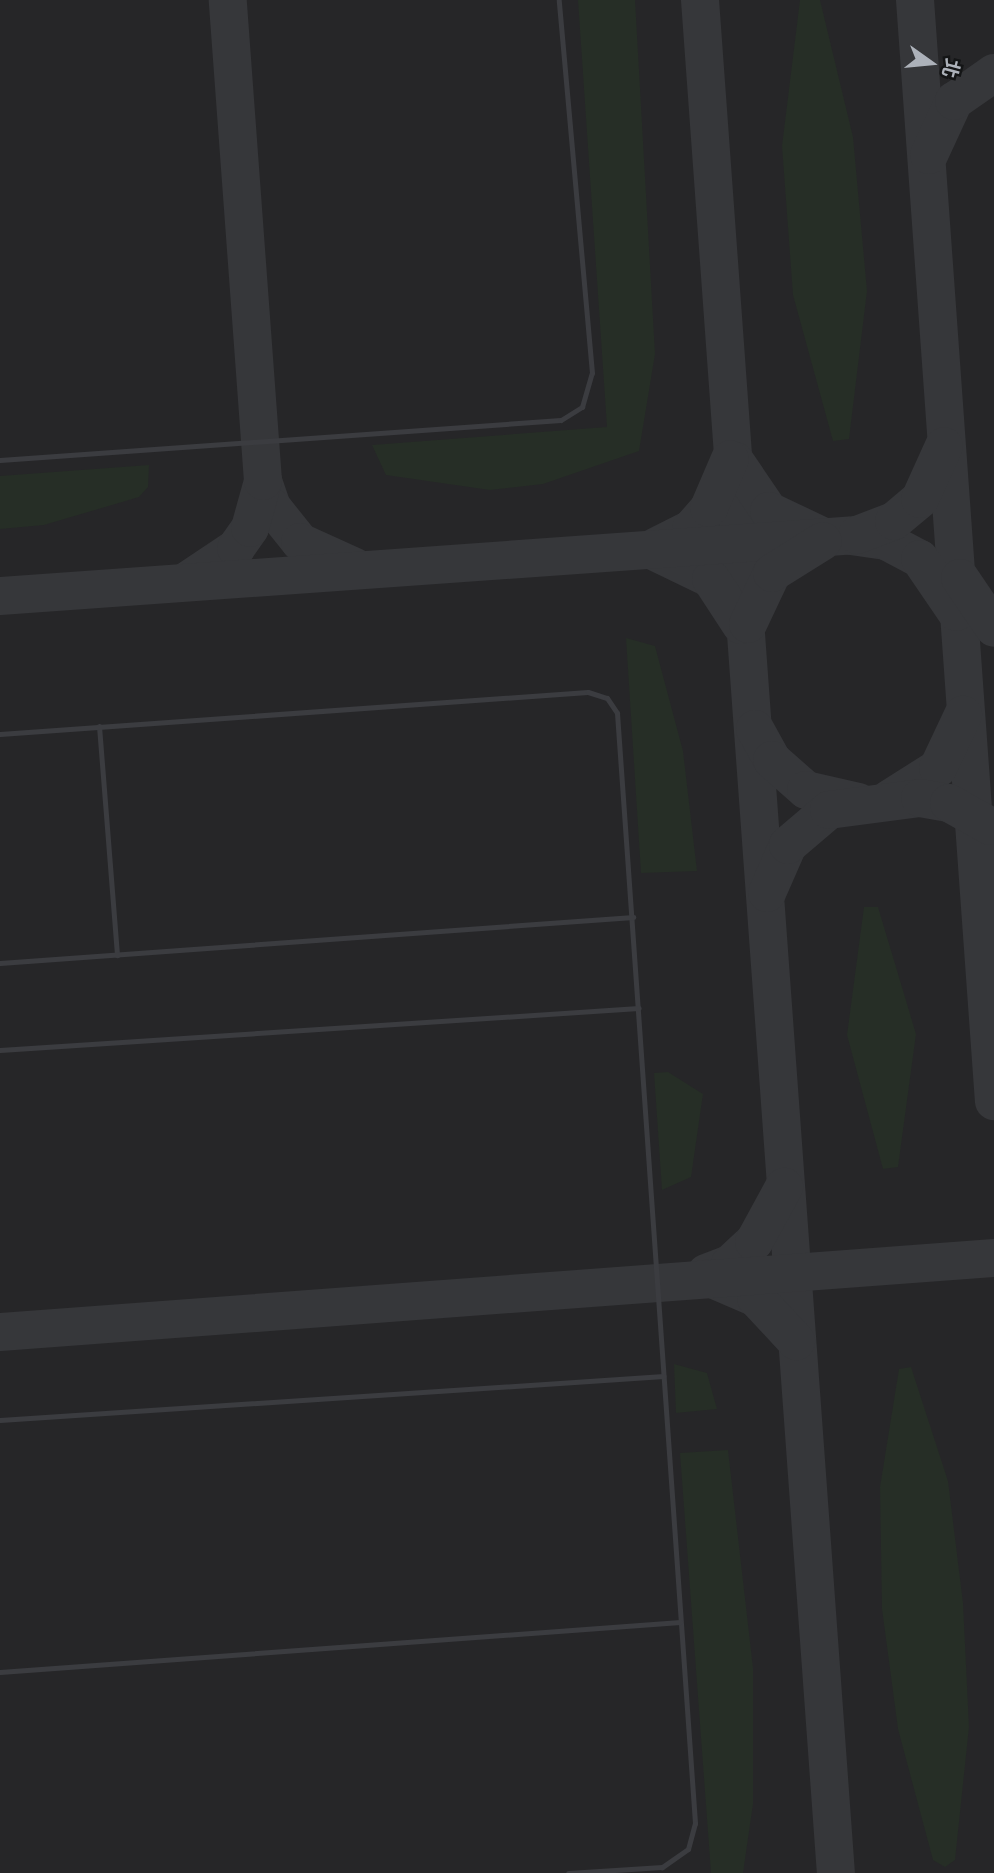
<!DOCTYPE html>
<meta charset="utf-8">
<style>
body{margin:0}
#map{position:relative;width:994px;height:1873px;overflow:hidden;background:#191a1b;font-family:"Noto Sans","Noto Sans TC",sans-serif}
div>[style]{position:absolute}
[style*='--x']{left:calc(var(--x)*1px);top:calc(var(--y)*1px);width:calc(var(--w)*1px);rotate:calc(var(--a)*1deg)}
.built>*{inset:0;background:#262628}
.green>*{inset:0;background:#262e26}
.taxiway>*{height:38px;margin:-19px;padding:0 19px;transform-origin:19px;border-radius:19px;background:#36373a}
.service>*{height:5px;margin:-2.5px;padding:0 2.5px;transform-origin:2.5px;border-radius:2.5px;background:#3b3c40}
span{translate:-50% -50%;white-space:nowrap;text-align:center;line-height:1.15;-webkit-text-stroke:6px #141516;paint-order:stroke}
.north{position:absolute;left:896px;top:28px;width:70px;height:70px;-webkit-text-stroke:5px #141516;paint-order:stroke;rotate:105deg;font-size:19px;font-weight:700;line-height:28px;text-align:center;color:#adb2ba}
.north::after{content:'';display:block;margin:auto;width:24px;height:32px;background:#adb2ba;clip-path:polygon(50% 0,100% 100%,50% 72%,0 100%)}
</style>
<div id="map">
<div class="built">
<div style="clip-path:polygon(0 0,994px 0,994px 1873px,0 1873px)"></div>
</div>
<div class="green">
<div style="clip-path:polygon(578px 0,635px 0,655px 354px,639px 451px,543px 484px,490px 490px,386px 475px,372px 445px,607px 427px)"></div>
<div style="clip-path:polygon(800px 0,820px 0,853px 137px,867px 291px,849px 439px,833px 441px,793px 295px,782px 146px)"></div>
<div style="clip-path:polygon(149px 465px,148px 487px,139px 497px,44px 525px,0 529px,0 476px)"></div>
<div style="clip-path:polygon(626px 638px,655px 646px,683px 751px,697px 871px,641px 873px)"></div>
<div style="clip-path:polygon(864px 907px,878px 907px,916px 1034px,898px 1167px,883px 1169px,847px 1035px)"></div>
<div style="clip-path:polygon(668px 1072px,703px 1094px,691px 1177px,662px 1190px,654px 1073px)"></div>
<div style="clip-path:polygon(674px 1364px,707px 1373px,717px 1409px,676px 1413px)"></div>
<div style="clip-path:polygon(911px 1367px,948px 1481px,963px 1603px,969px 1727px,955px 1860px,945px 1867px,933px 1860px,898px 1729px,882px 1609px,880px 1487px,899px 1369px)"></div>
<div style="clip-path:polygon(728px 1450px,753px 1668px,753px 1804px,743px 1873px,711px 1873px,680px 1453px)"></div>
</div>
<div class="taxiway">
<div style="--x:700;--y:0;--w:1878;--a:85.85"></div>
<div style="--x:915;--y:0;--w:1104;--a:85.9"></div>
<div style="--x:929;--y:155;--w:60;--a:-65.2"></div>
<div style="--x:954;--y:101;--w:49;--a:-35"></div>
<div style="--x:735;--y:461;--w:60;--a:55.8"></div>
<div style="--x:769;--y:511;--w:56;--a:25.2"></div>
<div style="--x:263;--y:481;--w:28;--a:71"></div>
<div style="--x:272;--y:507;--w:45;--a:51.3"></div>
<div style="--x:300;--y:542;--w:60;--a:24.4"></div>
<div style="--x:851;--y:536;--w:35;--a:8"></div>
<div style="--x:886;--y:541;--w:38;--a:28"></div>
<div style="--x:920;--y:559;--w:64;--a:55.8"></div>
<div style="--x:655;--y:547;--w:40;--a:-26.6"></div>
<div style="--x:691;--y:529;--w:28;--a:-49"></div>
<div style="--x:709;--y:508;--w:53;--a:-66.8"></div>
<div style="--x:655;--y:552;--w:62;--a:25.7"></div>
<div style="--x:711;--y:579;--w:55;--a:56.9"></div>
<div style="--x:960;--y:578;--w:60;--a:55.8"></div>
<div style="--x:188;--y:580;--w:58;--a:-33.7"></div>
<div style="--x:236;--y:548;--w:24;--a:-55"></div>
<div style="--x:250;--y:528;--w:49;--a:-74.5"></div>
<div style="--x:263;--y:481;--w:482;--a:-94.2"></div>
<div style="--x:0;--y:596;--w:859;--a:-4.07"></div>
<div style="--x:857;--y:535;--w:40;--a:-21"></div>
<div style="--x:894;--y:521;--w:34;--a:-40"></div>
<div style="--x:920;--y:499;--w:58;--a:-65.6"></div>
<div style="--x:748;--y:624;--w:56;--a:-64.8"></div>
<div style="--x:772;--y:573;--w:60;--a:-32.1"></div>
<div style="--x:755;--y:729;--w:35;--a:61"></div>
<div style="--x:772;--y:760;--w:45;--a:41.4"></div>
<div style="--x:806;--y:790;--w:54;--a:12.8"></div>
<div style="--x:889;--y:799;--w:58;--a:-32.3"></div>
<div style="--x:938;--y:768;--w:59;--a:-64.7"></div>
<div style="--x:767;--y:893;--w:52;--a:-66.4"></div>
<div style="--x:788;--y:845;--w:54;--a:-40.5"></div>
<div style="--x:829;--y:810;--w:92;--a:-7.5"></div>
<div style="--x:920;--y:798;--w:29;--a:10"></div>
<div style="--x:949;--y:803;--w:47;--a:29.3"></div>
<div style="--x:706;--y:1273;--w:26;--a:-21"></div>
<div style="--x:730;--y:1264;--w:33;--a:-43"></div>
<div style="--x:754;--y:1242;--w:63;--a:-61.4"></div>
<div style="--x:710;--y:1278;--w:50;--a:23.5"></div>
<div style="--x:756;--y:1298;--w:59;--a:47.1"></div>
<div style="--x:0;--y:1332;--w:997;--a:-4.26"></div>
</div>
<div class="service">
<div style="--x:0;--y:460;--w:562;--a:-4.08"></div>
<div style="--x:561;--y:420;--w:25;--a:-32"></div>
<div style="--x:582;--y:407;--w:35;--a:-74"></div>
<div style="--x:592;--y:373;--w:374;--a:-95.1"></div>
<div style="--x:99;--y:726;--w:230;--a:85.5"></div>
<div style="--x:0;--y:734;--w:589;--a:-4.09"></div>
<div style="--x:588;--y:692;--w:20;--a:18"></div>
<div style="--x:607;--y:698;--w:18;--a:56"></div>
<div style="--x:617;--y:713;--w:1113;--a:85.98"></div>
<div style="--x:695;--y:1823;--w:27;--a:105"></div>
<div style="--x:688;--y:1849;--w:32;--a:145"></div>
<div style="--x:662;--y:1867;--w:94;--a:176.3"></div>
<div style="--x:0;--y:963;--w:635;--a:-4.16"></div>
<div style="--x:0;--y:1050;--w:640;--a:-3.76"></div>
<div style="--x:0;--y:1420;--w:665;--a:-3.79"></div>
<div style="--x:0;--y:1672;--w:682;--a:-4.21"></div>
</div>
<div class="north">北</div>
</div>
